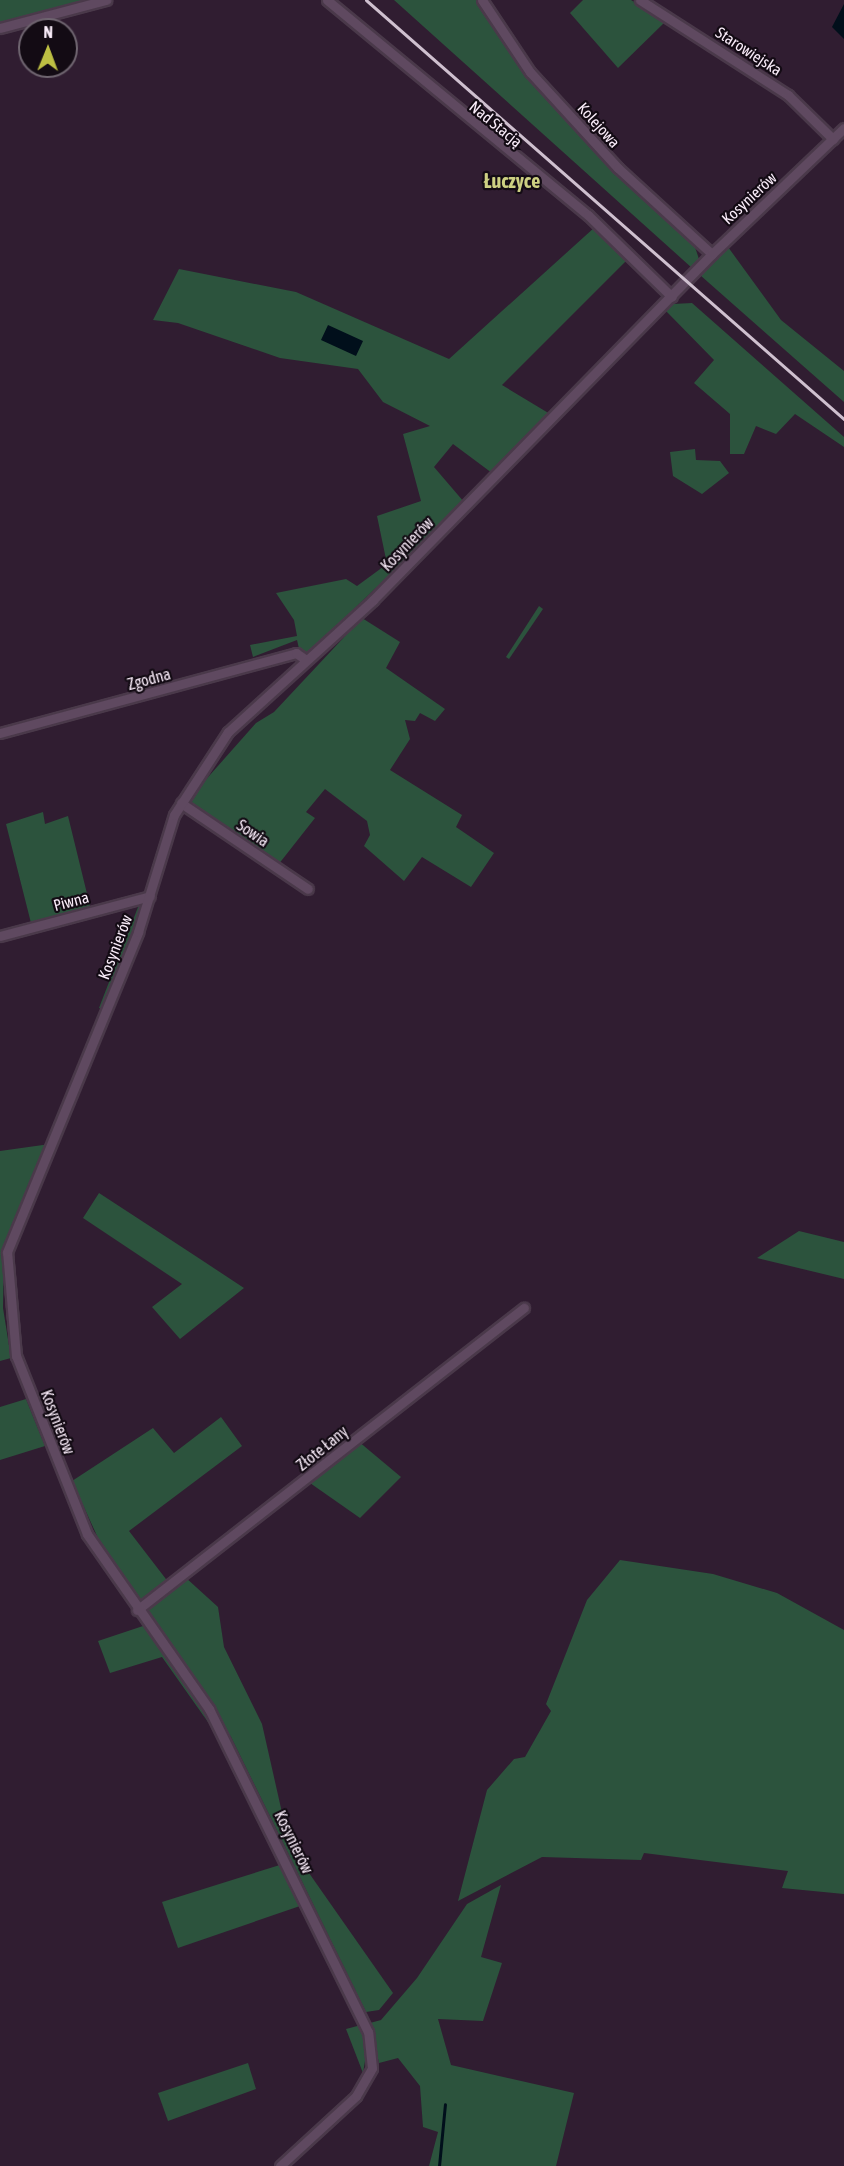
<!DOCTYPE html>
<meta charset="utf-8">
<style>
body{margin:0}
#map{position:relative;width:844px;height:2166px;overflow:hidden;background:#301d31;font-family:"Asap Condensed",sans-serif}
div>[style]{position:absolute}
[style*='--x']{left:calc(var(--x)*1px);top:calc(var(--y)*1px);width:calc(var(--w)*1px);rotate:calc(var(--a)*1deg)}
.green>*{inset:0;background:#2c533d}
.water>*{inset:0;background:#010f1b}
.stream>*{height:3px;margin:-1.5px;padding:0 1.5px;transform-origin:1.5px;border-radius:1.5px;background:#010f1b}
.roads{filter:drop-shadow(2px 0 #4a394a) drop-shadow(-2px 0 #4a394a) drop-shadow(0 2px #4a394a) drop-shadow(0 -2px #4a394a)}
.street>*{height:9px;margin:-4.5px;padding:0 4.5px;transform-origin:4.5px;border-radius:4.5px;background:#5f4960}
.rail>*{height:3px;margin:-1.5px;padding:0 1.5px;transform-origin:1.5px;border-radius:1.5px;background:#cfc0cf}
span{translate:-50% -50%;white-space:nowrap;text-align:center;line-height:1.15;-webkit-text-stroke:4.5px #130b14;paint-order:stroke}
.street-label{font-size:16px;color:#f9ecf9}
.quarter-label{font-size:20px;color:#cdd082;font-weight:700}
.north{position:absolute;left:18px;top:18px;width:60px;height:60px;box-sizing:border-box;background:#130b14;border:2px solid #6f6570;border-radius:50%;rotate:1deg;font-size:16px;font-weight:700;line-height:24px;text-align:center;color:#f9ecf9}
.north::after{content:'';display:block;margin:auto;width:21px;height:27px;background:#bdbf43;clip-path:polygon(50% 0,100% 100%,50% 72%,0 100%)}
</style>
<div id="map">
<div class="green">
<div style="clip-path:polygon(0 0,95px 0,0 25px)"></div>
<div style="clip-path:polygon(394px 0,477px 0,561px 116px,695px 247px,699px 259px,692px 268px)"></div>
<div style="clip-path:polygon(583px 0,631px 0,666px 21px,618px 68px,570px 13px)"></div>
<div style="clip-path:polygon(595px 227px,627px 260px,502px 385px,550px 414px,492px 473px,453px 444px,434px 467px,464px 502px,310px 652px,300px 653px,297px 640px,253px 657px,250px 645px,297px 636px,294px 620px,276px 593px,346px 579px,357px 586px,387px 564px,377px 516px,421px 501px,403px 434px,430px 426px,383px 402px,358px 369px,280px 358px,178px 323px,153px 320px,179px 269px,296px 292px,449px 359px)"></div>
<div style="clip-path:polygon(728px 247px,781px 320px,844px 371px,844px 402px,700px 275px)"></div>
<div style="clip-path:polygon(692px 303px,844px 437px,844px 447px,795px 414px,776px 434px,756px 426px,744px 454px,730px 454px,730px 414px,694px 383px,714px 360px,666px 311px,673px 304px)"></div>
<div style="clip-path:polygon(695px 449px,696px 460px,720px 461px,729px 473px,702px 494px,673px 476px,670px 452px)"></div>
<div style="clip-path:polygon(539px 606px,543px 609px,509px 659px,506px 657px)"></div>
<div style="clip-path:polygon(362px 618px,400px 642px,386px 668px,445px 709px,435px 721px,420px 713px,415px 721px,405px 720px,410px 739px,390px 770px,462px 815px,456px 827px,494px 853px,471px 887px,422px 857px,404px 881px,364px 846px,370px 835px,367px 821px,325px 789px,306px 812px,315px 818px,278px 865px,186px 802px,256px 723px,274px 712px)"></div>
<div style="clip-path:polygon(43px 812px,45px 824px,68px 816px,91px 910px,31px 923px,6px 824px)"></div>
<div style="clip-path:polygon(146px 899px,105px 1010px,99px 1008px,140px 902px)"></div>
<div style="clip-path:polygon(50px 1144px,4px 1252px,3px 1308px,11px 1358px,0 1361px,0 1151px)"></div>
<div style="clip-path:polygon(99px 1193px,194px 1255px,244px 1288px,180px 1339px,152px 1307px,182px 1284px,83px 1218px)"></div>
<div style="clip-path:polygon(799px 1231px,844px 1242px,844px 1279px,757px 1258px)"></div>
<div style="clip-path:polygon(26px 1399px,45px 1446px,0 1460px,0 1407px)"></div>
<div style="clip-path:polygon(221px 1417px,242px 1446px,129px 1531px,169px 1583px,138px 1604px,98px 1538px,72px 1481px,153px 1428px,174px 1453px)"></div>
<div style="clip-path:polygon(358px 1441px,401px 1477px,360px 1518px,310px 1483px)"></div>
<div style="clip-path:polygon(620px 1560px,713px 1574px,777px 1593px,844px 1630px,844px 1894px,782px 1888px,788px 1871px,644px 1853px,641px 1860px,542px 1857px,458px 1901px,487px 1790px,514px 1759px,525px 1757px,551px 1711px,546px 1704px,587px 1600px)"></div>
<div style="clip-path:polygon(185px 1577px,218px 1607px,224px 1647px,262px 1724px,283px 1817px,302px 1863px,393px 1993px,379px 2010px,366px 2012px,231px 1737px,144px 1608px)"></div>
<div style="clip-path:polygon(143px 1626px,186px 1683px,227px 1749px,162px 1657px,110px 1673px,98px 1641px)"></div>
<div style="clip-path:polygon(283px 1864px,300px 1906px,178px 1948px,162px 1902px)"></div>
<div style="clip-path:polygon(501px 1885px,481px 1957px,502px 1963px,483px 2021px,438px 2019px,451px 2065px,574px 2093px,556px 2166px,429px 2166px,438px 2132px,423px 2127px,420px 2086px,398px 2058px,379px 2063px,370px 2023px,381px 2020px,417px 1978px,467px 1904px)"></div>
<div style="clip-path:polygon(361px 2025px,367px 2049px,363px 2073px,346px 2029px)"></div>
<div style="clip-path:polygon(248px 2063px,256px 2089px,168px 2121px,158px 2093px)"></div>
</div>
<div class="water">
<div style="clip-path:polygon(844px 4px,844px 39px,832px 27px)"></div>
<div style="clip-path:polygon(328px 325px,363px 341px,356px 356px,321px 340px)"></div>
</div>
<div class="stream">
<div style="--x:439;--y:2166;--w:62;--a:-84.5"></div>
</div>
<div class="roads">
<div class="street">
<div style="--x:327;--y:0;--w:338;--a:39.5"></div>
<div style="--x:588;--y:215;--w:117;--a:44.3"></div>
<div style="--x:482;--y:0;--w:87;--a:56.3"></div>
<div style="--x:530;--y:72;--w:130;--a:47.5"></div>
<div style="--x:618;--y:168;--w:127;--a:42.5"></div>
<div style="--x:640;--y:0;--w:176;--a:32.7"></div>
<div style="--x:788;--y:95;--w:63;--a:44.4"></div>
<div style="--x:0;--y:28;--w:110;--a:-14.8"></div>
<div style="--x:0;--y:733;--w:307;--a:-15.1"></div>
<div style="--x:296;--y:653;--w:11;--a:34"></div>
<div style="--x:181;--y:803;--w:153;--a:34.1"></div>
<div style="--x:0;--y:936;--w:155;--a:-14.9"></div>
<div style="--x:137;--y:1610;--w:491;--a:-38"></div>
<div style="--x:280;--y:2166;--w:103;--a:-42.6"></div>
<div style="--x:356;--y:2096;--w:32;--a:-60"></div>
<div style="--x:372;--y:2068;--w:36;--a:-96"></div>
<div style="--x:368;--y:2032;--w:360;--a:-116.2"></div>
<div style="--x:209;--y:1709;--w:213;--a:-124.9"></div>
<div style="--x:87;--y:1534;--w:192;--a:-111.7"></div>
<div style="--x:16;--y:1356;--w:104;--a:-94.9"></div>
<div style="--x:7;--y:1252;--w:346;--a:-67.7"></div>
<div style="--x:138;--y:932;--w:122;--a:-72.9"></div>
<div style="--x:174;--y:815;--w:99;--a:-57"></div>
<div style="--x:228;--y:732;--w:196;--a:-42.3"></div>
<div style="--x:373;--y:600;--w:484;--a:-45.6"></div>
<div style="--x:712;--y:254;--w:182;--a:-43.7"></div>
</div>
</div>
<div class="rail">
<div style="--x:366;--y:0;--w:636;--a:41.24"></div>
</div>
<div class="street-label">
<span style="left:749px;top:51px;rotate:33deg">Starowiejska</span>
<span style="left:496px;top:124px;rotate:39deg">Nad Stacją</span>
<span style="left:599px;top:125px;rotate:48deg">Kolejowa</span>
<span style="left:749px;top:198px;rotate:-43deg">Kosynierów</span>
<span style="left:407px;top:544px;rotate:-46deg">Kosynierów</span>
<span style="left:149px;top:679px;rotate:-15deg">Zgodna</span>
<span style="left:253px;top:833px;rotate:34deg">Sowia</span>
<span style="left:71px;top:901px;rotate:-15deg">Piwna</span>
<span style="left:115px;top:947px;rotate:-69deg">Kosynierów</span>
<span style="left:58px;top:1422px;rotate:69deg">Kosynierów</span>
<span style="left:322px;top:1448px;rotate:-39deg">Złote Łany</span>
<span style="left:294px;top:1842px;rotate:64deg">Kosynierów</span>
</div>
<div class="quarter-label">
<span style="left:512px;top:180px">Łuczyce</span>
</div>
<div class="north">N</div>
</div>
